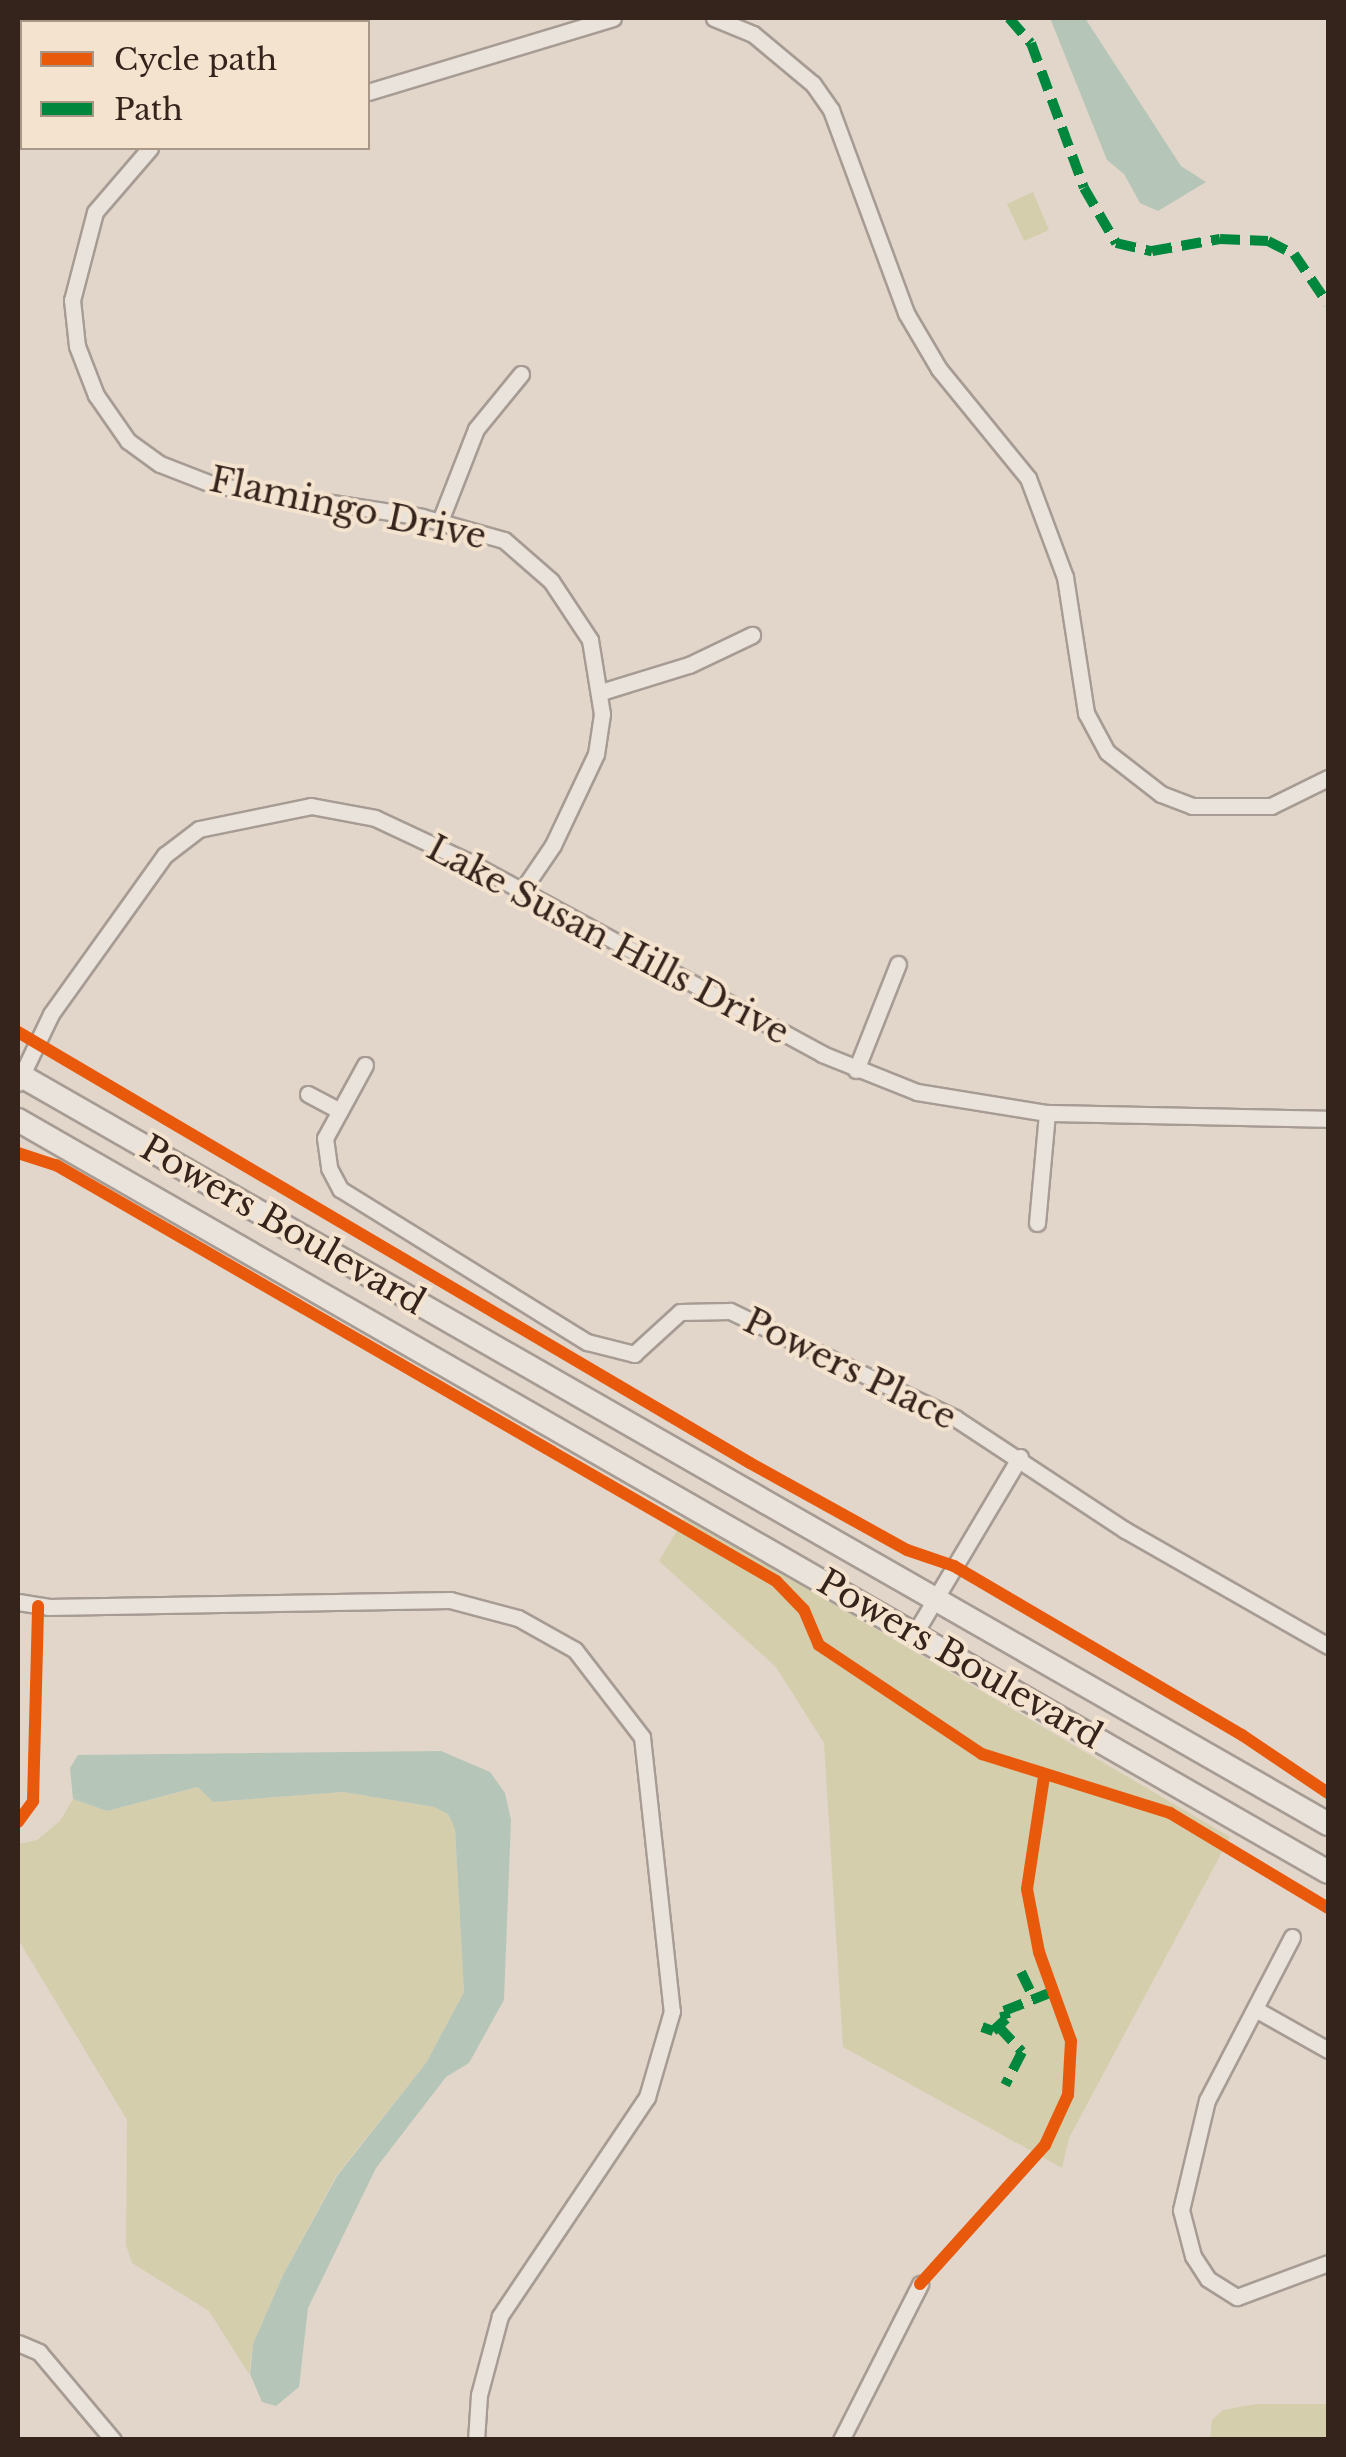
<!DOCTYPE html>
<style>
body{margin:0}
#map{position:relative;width:1346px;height:2457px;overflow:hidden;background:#e2d6ca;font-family:"Libre Baskerville",serif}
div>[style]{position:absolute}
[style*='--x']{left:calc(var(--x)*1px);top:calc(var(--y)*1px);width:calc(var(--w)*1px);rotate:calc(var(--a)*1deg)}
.green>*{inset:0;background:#d5ceac}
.water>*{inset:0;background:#b5c6b8}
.roads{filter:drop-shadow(2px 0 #a79c94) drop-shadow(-2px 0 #a79c94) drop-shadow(0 2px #a79c94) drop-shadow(0 -2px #a79c94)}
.lane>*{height:8px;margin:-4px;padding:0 4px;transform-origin:4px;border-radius:4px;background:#eae3db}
.street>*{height:15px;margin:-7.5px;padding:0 7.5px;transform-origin:7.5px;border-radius:7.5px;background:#eae3db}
.secondary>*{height:22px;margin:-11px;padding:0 11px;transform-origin:11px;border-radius:11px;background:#eae3db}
.quiet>*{height:10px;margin-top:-5px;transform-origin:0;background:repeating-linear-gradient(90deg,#00873e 0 20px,transparent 0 30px)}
.cycleway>*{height:12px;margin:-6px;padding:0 6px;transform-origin:6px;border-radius:6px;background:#e8590c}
span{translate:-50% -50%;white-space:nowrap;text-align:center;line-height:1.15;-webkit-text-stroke:8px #f4e3cf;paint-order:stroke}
.street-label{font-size:35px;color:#35241c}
.frame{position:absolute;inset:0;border:20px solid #35241c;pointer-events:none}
.legend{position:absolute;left:20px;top:20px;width:350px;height:130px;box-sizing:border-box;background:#f4e3cf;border:2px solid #a89787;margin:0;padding:12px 18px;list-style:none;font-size:30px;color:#35241c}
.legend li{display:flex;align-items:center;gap:20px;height:50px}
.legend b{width:50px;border:2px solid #a89787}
</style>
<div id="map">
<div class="green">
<div style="clip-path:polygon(1033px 192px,1049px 230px,1024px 241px,1007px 204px)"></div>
<div style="clip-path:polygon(685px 1517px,1230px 1837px,1069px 2138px,1062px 2168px,843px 2047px,824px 1743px,776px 1667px,659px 1561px)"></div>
<div style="clip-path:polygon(199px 1787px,213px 1802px,343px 1792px,434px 1807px,448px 1814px,455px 1829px,464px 1992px,426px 2063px,336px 2176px,283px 2275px,253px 2344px,249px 2374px,209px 2311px,132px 2263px,126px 2245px,127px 2120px,18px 1939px,18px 1844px,37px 1840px,60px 1821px,73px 1799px,107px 1811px)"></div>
<div style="clip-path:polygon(1256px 2404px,1328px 2404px,1328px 2439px,1210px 2439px,1212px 2420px,1223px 2410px)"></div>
</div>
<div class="water">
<div style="clip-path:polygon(1050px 18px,1085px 18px,1181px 166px,1206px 182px,1158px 211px,1140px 203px,1124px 174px,1107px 160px)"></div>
<div style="clip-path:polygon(441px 1751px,490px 1772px,505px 1793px,511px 1820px,504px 2000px,469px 2063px,446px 2077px,376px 2168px,308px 2308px,299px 2387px,276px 2406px,262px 2402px,250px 2374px,253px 2344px,283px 2275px,337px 2176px,426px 2063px,464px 1992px,455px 1829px,448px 1814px,434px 1807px,343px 1792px,213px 1802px,198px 1787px,107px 1811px,73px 1799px,70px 1768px,78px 1755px)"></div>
</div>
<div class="roads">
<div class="lane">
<div style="--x:337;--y:18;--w:4;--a:76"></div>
</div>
<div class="street">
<div style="--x:714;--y:18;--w:42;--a:22.3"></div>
<div style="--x:753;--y:34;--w:78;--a:39.8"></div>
<div style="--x:813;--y:84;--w:32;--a:55"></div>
<div style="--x:831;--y:110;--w:216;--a:69.7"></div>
<div style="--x:906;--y:313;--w:65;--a:59.5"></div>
<div style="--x:939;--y:369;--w:141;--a:50.8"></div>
<div style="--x:1028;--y:478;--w:106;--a:69.5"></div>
<div style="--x:1065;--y:577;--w:138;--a:81.2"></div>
<div style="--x:1086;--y:713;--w:44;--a:61.7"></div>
<div style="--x:1107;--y:752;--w:68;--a:37.9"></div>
<div style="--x:1161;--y:794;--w:33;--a:21"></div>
<div style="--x:1192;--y:806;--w:79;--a:0"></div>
<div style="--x:1271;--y:806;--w:64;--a:-26.2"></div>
<div style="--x:368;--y:92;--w:256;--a:-16.8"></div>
<div style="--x:150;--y:148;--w:84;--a:130.7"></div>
<div style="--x:95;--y:212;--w:91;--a:104.6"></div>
<div style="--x:72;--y:300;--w:46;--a:83.8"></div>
<div style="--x:77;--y:346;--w:53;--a:68.8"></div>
<div style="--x:96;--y:395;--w:56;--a:55.2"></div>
<div style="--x:128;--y:441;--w:39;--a:36"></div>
<div style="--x:160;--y:464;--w:58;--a:21.3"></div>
<div style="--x:214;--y:485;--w:210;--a:8.7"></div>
<div style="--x:422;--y:517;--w:85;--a:15.7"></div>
<div style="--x:504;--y:540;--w:62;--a:41.1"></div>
<div style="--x:551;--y:581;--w:71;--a:56.5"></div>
<div style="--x:590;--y:640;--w:75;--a:80.8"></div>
<div style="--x:602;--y:714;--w:40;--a:98.5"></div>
<div style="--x:596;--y:754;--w:101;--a:115.3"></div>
<div style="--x:553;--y:845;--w:57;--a:124.2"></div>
<div style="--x:440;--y:521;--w:99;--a:-68.6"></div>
<div style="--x:476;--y:429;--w:71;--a:-50.7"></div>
<div style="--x:601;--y:692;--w:92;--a:-17.1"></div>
<div style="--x:689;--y:665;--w:70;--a:-25.5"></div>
<div style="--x:365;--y:1065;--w:83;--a:118.7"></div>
<div style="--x:325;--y:1138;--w:30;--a:82"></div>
<div style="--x:329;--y:1168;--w:24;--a:62"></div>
<div style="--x:340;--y:1189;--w:291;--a:31.8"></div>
<div style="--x:587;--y:1342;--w:49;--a:14.3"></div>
<div style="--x:634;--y:1354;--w:62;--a:-42.4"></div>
<div style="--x:680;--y:1312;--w:50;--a:-1.1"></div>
<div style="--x:730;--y:1311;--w:249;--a:25.4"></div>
<div style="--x:955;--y:1418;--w:204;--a:33.4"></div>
<div style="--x:1125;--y:1530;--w:234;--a:29.7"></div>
<div style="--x:856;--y:1070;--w:114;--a:-68.4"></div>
<div style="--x:18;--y:1083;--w:76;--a:-64.4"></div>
<div style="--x:51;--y:1014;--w:196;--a:-54.4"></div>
<div style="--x:165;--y:855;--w:43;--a:-37.4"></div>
<div style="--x:199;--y:829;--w:114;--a:-11.6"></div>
<div style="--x:311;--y:806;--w:65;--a:10.6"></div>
<div style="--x:375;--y:818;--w:104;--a:25.1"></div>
<div style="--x:469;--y:862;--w:402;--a:28.5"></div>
<div style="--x:822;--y:1054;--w:102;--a:21.8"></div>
<div style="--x:917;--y:1092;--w:132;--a:9.2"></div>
<div style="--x:1047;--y:1113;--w:281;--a:1.2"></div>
<div style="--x:308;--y:1094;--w:36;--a:28"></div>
<div style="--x:1037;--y:1223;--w:110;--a:-84.8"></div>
<div style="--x:18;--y:1602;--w:30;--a:9"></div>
<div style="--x:48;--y:1607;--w:402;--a:-1"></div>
<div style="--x:450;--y:1600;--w:70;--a:14.8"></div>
<div style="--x:518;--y:1618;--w:65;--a:29.3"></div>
<div style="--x:575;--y:1650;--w:110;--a:52.4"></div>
<div style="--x:642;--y:1737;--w:276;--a:83.8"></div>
<div style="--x:672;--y:2011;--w:90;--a:106.2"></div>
<div style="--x:647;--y:2097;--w:264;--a:123.9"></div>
<div style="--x:500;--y:2316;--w:82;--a:104.9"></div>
<div style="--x:479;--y:2395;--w:45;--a:93.8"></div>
<div style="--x:915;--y:1633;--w:205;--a:-59.2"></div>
<div style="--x:1292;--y:1937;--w:184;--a:117.5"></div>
<div style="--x:1207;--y:2100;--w:113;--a:103.3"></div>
<div style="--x:1181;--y:2210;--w:48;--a:75.4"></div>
<div style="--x:1193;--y:2256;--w:27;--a:57"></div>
<div style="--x:1208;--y:2279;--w:34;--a:32"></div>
<div style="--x:1237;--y:2297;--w:97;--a:-20.5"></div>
<div style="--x:1257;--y:2010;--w:81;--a:29.4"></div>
<div style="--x:18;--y:2343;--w:23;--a:23"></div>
<div style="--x:39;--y:2352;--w:115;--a:49.9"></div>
<div style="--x:841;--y:2440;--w:175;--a:-63.1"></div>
</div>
<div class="secondary">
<div style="--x:18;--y:1074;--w:1510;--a:29.79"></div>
<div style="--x:18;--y:1120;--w:1510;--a:29.86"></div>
</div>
</div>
<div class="quiet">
<div style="--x:1009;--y:18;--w:33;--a:49"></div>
<div style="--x:1031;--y:43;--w:154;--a:69.9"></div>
<div style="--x:1084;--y:188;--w:64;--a:59.8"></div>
<div style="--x:1116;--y:243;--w:37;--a:13"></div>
<div style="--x:1152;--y:251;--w:69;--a:-10"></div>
<div style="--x:1220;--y:239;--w:48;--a:2.4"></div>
<div style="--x:1268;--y:241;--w:29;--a:27"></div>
<div style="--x:1294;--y:254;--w:60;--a:55.8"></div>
<div style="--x:1021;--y:1972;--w:30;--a:64"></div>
<div style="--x:998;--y:2026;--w:35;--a:47"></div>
<div style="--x:1022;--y:2052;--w:37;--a:117"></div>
<div style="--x:982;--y:2027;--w:12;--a:20"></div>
<div style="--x:993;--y:2031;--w:18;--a:-43"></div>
<div style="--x:1006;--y:2019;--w:8;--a:-104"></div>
<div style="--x:1004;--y:2011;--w:57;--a:-21.6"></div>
</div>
<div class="cycleway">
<div style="--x:18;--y:1032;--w:849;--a:30.49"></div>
<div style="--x:750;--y:1463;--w:179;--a:29"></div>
<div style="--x:907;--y:1550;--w:50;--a:18.8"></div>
<div style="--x:954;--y:1566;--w:334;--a:30.4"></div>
<div style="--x:1242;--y:1735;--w:104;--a:34"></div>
<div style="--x:18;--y:1153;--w:40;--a:18"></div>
<div style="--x:56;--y:1165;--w:832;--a:30.02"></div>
<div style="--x:776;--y:1581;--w:40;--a:46"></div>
<div style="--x:804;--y:1610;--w:38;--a:67"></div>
<div style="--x:819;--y:1645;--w:196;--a:33.8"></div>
<div style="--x:982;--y:1754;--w:197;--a:17.4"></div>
<div style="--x:1170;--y:1813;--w:184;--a:31"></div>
<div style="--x:18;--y:1822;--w:26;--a:-54"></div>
<div style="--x:33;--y:1801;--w:195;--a:-88.5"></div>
<div style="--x:920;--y:2284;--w:187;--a:-48"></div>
<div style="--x:1045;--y:2145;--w:55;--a:-65.3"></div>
<div style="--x:1068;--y:2095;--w:54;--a:-86.8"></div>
<div style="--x:1071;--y:2041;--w:95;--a:-109.8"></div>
<div style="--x:1039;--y:1952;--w:64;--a:-100.8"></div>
<div style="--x:1027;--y:1889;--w:114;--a:-81.4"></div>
</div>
<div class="street-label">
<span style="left:348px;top:508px;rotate:12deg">Flamingo Drive</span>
<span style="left:608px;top:940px;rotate:28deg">Lake Susan Hills Drive</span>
<span style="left:283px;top:1225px;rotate:30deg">Powers Boulevard</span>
<span style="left:850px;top:1369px;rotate:26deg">Powers Place</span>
<span style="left:960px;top:1659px;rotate:30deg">Powers Boulevard</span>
</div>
<div class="frame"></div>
<ul class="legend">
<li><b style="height:12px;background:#e8590c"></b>Cycle path</li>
<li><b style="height:12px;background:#00873e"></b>Path</li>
</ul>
</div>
